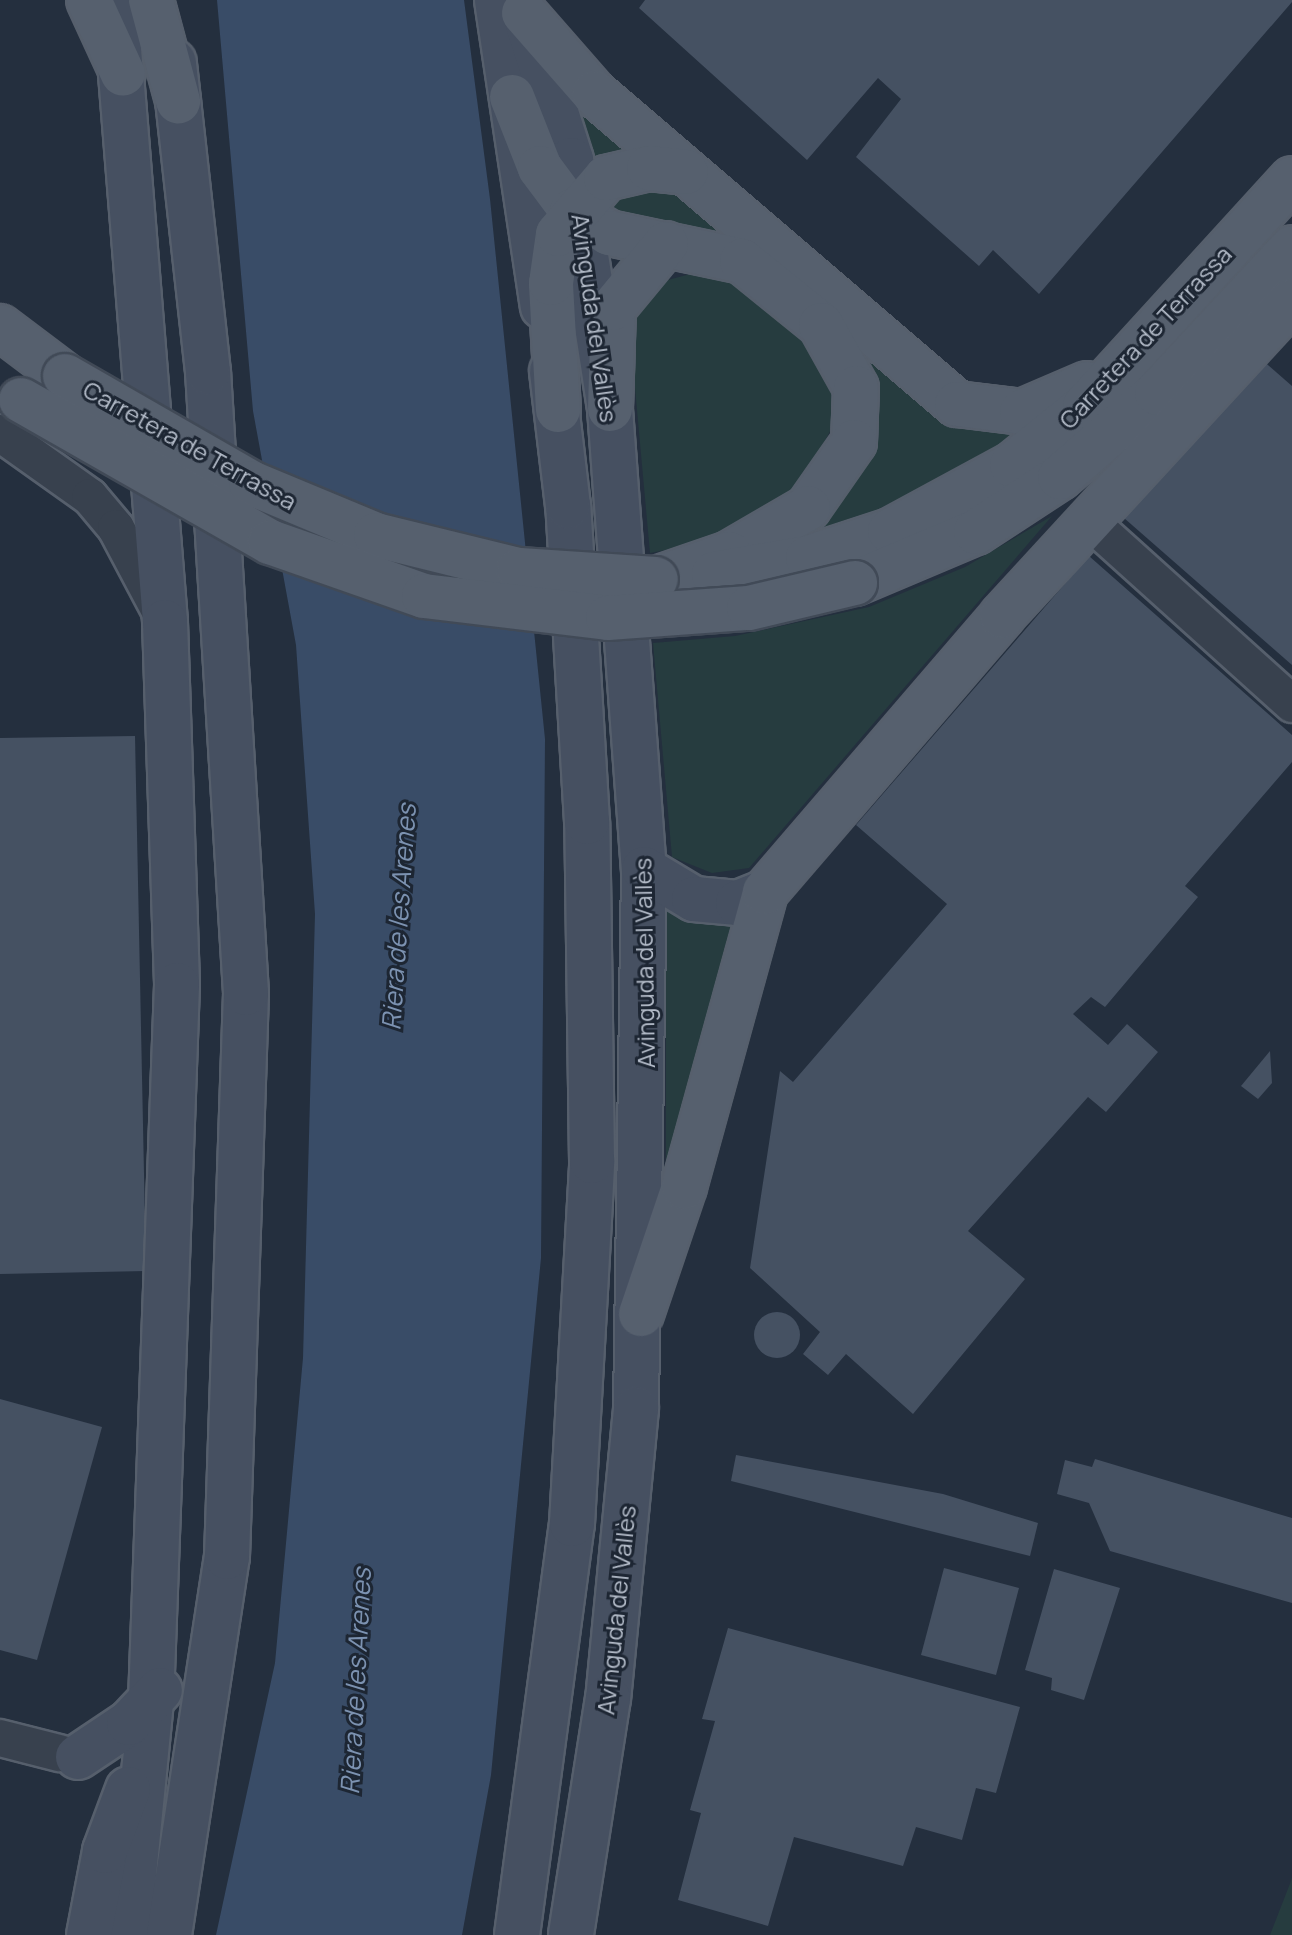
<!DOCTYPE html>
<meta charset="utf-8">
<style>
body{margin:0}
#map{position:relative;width:1292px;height:1935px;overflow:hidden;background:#242f3e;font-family:Manrope,sans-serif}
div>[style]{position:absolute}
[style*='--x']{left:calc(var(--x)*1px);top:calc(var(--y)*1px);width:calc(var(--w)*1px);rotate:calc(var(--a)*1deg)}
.green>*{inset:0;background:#263c3f}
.water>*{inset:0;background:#394c67}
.building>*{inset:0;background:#455162}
.round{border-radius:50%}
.roads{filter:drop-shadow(2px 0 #565f6c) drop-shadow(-2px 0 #565f6c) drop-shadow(0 2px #565f6c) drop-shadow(0 -2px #565f6c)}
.street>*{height:36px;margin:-18px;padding:0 18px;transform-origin:18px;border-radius:18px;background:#38414e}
.secondary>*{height:44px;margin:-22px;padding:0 22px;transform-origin:22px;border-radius:22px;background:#465061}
.primary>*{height:44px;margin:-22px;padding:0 22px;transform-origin:22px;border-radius:22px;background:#56606e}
.bridges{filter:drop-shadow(2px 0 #414a57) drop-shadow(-2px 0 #414a57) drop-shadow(0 2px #414a57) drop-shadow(0 -2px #414a57)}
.primary-bridge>*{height:44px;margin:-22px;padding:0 22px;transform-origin:22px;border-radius:22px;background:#56606e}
span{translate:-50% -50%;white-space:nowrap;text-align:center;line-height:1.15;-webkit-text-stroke:6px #1d2633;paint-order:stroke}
.street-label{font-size:24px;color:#b4bcc9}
.water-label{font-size:26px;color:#7c92b1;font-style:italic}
</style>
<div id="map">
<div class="green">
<div style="clip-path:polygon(574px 89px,649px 156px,581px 176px)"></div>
<div style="clip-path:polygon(629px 187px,679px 191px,740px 239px,610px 214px,608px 196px)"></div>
<div style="clip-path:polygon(698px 272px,733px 281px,813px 349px,833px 390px,833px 426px,802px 482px,780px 500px,703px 543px,650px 553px,630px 333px,636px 310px,664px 281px)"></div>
<div style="clip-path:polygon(862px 349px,964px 426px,1020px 432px,890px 509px,798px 540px,836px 505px,862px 467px)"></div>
<div style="clip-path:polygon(1052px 516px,749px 868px,712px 873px,672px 857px,653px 643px,735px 636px,869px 607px,965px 567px)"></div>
<div style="clip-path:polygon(664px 899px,738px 914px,666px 1165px,666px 998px)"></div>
<div style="clip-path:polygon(1292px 1877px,1292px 1935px,1270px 1935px,1291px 1881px)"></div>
</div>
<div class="water">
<div style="clip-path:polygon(217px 0,464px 0,490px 199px,545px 739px,541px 1258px,491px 1775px,462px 1935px,216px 1935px,275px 1663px,303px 1358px,315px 914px,296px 645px,253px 411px)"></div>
</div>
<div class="building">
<div style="clip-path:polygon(645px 0,1292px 0,1292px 2px,1039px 294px,993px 250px,979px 266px,856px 157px,901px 99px,878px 78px,807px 160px,639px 8px)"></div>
<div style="clip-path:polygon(1261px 359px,1292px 386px,1292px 665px,1124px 518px)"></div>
<div style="clip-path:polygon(1089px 556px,1292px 735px,1292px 762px,1185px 886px,1198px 897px,1105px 1007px,1091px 997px,1073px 1014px,1108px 1045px,1127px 1024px,1158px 1052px,1106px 1112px,1088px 1097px,968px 1231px,1025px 1279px,913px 1414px,846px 1354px,828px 1375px,803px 1354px,820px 1332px,750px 1268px,780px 1071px,793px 1082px,947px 904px,856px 825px)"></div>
<div style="clip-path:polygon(135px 736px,146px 1271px,0 1274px,0 738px)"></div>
<div style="clip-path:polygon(1270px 1051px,1272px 1083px,1258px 1099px,1241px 1086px)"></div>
<div class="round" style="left:754px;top:1312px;width:46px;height:46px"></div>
<div style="clip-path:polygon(0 1399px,102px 1427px,37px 1660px,0 1650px)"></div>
<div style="clip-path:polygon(736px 1455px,943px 1494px,1038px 1523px,1030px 1556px,731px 1481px)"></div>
<div style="clip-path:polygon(1095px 1459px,1292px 1518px,1292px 1603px,1110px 1551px,1089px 1503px,1057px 1494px,1065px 1460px,1092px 1467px)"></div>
<div style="clip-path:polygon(944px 1568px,1019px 1588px,996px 1675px,921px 1655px)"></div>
<div style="clip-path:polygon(1054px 1569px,1120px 1588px,1084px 1700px,1051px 1690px,1052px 1678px,1025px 1670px)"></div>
<div style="clip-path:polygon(728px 1628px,1020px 1707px,996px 1793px,976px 1788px,962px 1840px,916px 1827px,903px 1866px,794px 1837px,768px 1926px,678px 1900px,701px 1813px,690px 1810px,715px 1721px,702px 1719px)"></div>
</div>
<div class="roads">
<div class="street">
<div style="--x:0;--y:433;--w:110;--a:35.4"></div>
<div style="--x:90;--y:497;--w:40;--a:50"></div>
<div style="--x:116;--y:528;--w:96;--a:62.1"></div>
<div style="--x:1088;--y:520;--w:275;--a:42"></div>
<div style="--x:0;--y:1738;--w:61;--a:14.3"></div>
</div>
<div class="secondary">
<div style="--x:115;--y:0;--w:624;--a:85.4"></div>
<div style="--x:165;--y:622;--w:363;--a:88.1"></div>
<div style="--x:177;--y:985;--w:716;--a:92.08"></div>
<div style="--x:151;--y:1701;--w:235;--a:95.6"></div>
<div style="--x:497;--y:0;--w:310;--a:81.5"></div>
<div style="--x:526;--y:18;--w:149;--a:72.4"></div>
<div style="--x:571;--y:160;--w:252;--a:81.1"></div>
<div style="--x:610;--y:409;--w:461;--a:85.8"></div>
<div style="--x:644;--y:869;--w:540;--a:90.85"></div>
<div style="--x:636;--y:1409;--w:290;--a:95.5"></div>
<div style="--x:608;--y:1698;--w:240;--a:98.9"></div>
<div style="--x:644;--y:869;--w:58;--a:31"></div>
<div style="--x:694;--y:899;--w:44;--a:5.2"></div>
<div style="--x:738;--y:903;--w:29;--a:-22"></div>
<div style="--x:78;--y:1757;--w:61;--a:-33.7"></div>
<div style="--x:129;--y:1723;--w:45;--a:-46.8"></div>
<div style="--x:89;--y:1935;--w:86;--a:-79.2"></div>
<div style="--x:105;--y:1851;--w:66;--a:-69.6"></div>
<div style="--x:169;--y:1935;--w:382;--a:-81.3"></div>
<div style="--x:227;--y:1557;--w:564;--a:-88.07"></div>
<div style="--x:246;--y:993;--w:622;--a:-93.5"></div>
<div style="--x:208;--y:372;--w:312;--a:-96.3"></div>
<div style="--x:517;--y:1935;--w:415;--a:-82.4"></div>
<div style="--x:572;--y:1524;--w:364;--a:-86.8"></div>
<div style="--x:592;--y:1161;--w:339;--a:-90.8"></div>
<div style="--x:587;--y:822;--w:317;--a:-93.4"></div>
<div style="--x:568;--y:506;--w:136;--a:-96.8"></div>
</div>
<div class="primary">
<div style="--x:89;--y:0;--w:81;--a:65.3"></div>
<div style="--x:151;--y:0;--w:105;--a:75"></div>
<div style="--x:524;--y:13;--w:106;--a:48.8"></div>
<div style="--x:594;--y:93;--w:478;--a:40.6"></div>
<div style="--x:957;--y:404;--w:65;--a:7"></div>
<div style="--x:1022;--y:412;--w:71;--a:-23.3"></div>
<div style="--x:512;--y:97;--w:76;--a:68.5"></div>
<div style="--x:540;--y:168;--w:54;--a:53.3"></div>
<div style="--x:572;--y:211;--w:43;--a:30.7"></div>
<div style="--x:609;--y:233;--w:136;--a:11.9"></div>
<div style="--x:742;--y:261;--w:102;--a:39"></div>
<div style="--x:821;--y:325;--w:72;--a:60.9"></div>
<div style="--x:856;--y:388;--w:54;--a:92.1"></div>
<div style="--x:854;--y:442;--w:80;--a:124.9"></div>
<div style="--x:808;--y:508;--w:91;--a:149.8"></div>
<div style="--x:729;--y:554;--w:77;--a:161.1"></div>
<div style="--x:0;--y:327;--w:81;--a:37"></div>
<div style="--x:610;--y:409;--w:101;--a:-88.3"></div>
<div style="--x:613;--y:308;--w:83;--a:-50.4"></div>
<div style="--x:558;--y:410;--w:127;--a:-93.2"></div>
<div style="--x:551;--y:283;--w:49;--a:-81.9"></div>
<div style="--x:558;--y:234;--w:74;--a:-49.4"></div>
<div style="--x:606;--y:178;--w:44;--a:-13.1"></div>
<div style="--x:649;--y:168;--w:37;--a:6"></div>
<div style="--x:714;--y:574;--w:95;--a:-9.7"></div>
<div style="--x:808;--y:558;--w:86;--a:-18.2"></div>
<div style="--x:890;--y:531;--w:139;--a:-28.4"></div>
<div style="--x:1012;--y:465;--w:94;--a:-38.9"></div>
<div style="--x:1085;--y:406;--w:307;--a:-47.6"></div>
<div style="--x:855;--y:583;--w:131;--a:-22.9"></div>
<div style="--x:976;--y:532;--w:100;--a:-33.2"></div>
<div style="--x:1060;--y:477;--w:128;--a:-40.9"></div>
<div style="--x:1157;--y:393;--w:198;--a:-47"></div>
<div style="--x:641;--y:1314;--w:134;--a:-71.3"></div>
<div style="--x:684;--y:1187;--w:306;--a:-74.6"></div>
<div style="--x:765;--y:892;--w:364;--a:-49.3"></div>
<div style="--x:1002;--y:616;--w:428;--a:-47.4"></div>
</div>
</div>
<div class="bridges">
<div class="primary-bridge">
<div style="--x:65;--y:376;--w:215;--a:29.9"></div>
<div style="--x:251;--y:483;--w:135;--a:22.6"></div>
<div style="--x:376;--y:535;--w:147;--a:13.8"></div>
<div style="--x:519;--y:570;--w:137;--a:3.8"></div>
<div style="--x:21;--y:400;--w:287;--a:29.7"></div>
<div style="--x:270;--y:542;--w:163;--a:19.3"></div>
<div style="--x:424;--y:596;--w:185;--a:6.8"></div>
<div style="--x:608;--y:618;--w:141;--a:-4.1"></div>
<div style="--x:749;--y:608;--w:109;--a:-13.3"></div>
</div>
</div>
<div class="street-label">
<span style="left:595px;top:318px;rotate:82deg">Avinguda del Vallès</span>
<span style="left:1145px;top:337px;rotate:-47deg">Carretera de Terrassa</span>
<span style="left:190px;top:445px;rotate:29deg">Carretera de Terrassa</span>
<span style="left:644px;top:963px;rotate:-91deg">Avinguda del Vallès</span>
<span style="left:616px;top:1610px;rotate:-84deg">Avinguda del Vallès</span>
</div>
<div class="water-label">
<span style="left:399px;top:917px;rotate:-86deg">Riera de les Arenes</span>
<span style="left:356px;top:1681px;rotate:-87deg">Riera de les Arenes</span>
</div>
</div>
